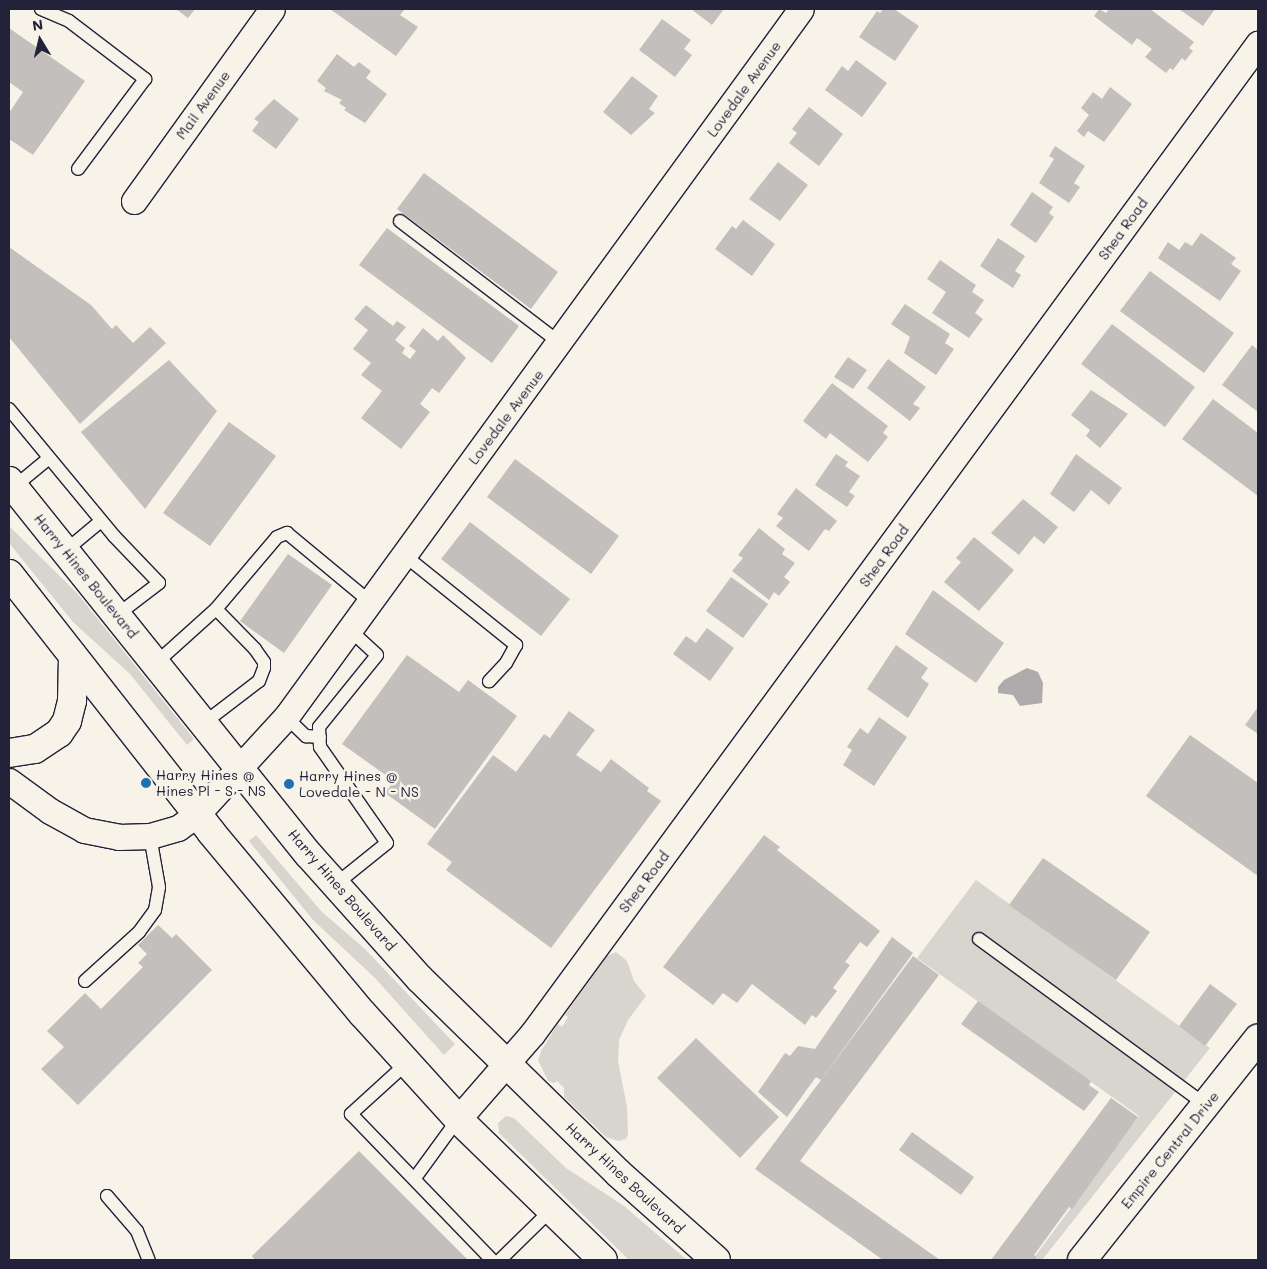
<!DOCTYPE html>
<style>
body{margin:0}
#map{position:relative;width:1267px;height:1269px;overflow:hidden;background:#f7f3e8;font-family:Mali,sans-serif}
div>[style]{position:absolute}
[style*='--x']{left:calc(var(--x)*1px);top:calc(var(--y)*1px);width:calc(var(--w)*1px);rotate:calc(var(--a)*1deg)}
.green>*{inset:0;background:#d8d5cf}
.water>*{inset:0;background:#aeabad}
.building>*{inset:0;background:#c2bfbd}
.roads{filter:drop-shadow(1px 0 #22223b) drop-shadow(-1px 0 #22223b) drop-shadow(0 1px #22223b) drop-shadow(0 -1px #22223b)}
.service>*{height:12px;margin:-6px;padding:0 6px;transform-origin:6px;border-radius:6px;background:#f7f3e8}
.minor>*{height:25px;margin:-12.5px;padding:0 12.5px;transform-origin:12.5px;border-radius:12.5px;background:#f7f3e8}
.tertiary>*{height:28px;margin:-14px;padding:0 14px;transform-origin:14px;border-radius:14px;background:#f7f3e8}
.primary>*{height:28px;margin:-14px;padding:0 14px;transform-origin:14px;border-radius:14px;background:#f7f3e8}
.dots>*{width:14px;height:14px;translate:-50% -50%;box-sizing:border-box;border:2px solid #f7f3e8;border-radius:50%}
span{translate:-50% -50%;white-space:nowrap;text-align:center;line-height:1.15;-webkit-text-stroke:5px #f7f3e8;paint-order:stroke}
.street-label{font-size:14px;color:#22223b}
.poi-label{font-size:14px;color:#22223b}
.left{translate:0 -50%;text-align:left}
.frame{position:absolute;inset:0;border:10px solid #22223b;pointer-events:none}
.north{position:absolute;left:15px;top:15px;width:50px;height:50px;-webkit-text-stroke:4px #f7f3e8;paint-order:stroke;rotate:351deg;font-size:14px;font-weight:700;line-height:20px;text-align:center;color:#22223b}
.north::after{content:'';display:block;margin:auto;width:18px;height:22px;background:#22223b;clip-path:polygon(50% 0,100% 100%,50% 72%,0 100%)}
</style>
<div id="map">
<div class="green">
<div style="clip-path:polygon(9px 526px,77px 593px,194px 739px,187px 745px,130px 674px,73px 622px,9px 543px)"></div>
<div style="clip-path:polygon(256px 835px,322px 912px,365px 949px,455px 1044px,444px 1055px,375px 978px,313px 920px,249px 841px)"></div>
<div style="clip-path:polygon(976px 880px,1210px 1048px,1042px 1260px,1035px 1260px,1036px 1255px,1139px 1116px,917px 958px)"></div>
<div style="clip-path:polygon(616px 952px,627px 961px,634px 981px,646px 996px,628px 1020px,619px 1040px,618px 1061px,627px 1107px,628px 1134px,626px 1139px,618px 1141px,606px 1137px,564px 1097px,564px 1088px,557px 1081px,554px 1083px,548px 1081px,538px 1060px,542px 1049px,558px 1024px,562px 1027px,568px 1017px,565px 1015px,607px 956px)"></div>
<div style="clip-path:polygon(506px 1116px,514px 1118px,566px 1168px,624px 1206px,687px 1260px,629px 1260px,499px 1133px,498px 1123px)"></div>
</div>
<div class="water">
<div style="clip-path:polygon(1027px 668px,1038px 672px,1043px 683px,1042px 703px,1020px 706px,1013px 695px,998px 693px,998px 687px,1004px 680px)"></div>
</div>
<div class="building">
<div style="clip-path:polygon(176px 9px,195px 9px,188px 18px)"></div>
<div style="clip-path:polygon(330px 9px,405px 9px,400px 15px,418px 27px,396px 56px)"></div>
<div style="clip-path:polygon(691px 9px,724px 9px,712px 25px)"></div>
<div style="clip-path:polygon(883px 9px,894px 9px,919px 26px,895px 61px,859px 37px,877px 11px,880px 13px)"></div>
<div style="clip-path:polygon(1099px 9px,1106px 13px,1109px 9px,1150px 9px,1194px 42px,1189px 48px,1193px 51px,1185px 61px,1182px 58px,1173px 70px,1170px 68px,1166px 73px,1145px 57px,1152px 49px,1137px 38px,1132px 45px,1094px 16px)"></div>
<div style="clip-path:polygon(1179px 9px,1215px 9px,1203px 26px)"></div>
<div style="clip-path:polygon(662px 19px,691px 40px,684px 49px,692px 55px,675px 77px,639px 50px)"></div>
<div style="clip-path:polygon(9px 28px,85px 81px,33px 155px,9px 139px,9px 113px,23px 92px,9px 82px)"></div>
<div style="clip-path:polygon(337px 54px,354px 67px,359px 62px,371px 71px,366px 78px,387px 94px,365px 123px,344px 110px,346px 108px,339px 103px,342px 100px,324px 91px,326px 88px,317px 81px)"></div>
<div style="clip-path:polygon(856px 60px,887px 83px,862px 117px,825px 90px,842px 66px,848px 71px)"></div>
<div style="clip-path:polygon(632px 76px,658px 96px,649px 109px,655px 113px,631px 135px,603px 112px)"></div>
<div style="clip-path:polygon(1110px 87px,1132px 104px,1104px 142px,1088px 131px,1084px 137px,1077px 131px,1089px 115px,1081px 108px,1093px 92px,1102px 99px)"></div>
<div style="clip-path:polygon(274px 99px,299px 119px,276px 149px,252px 131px,259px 122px,254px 119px)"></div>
<div style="clip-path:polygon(809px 107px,843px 134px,819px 166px,789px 143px,797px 133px,792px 129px)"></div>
<div style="clip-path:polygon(1055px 146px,1085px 166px,1074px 183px,1080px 187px,1069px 203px,1039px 183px,1054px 159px,1049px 156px)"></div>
<div style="clip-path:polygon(778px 162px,808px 185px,780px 221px,749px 199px)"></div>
<div style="clip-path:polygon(424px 173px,558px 272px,531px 309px,397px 209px)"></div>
<div style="clip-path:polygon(1032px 192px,1053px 207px,1049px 213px,1054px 217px,1036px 243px,1010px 225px)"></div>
<div style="clip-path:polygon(743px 220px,775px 244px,752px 276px,715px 249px,732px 226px,736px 229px)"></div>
<div style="clip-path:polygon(387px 228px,519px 326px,492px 363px,359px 265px)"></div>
<div style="clip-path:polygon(1201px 233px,1236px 258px,1231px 264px,1241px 271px,1220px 301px,1158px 258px,1168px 242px,1179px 250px,1185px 242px,1192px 246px)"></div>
<div style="clip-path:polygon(998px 238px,1025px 256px,1015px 271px,1021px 275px,1013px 288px,980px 266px)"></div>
<div style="clip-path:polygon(9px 247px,91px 305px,112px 329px,116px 325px,133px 343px,150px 327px,166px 343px,80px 424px,9px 337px)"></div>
<div style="clip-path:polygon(940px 260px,976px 285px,972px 292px,984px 300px,975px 313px,983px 319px,969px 338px,932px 313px,946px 292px,927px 279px)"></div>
<div style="clip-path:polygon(1150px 271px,1234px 333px,1204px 373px,1120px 311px)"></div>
<div style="clip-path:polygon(905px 304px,950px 334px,945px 343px,954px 349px,936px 375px,904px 353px,910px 337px,891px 324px)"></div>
<div style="clip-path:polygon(366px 305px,393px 326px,397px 321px,406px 327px,395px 340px,405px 348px,402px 353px,410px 359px,416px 351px,409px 346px,423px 328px,438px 341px,443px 335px,466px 358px,439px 393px,432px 388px,420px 404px,430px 412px,401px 449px,361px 418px,382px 391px,361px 375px,371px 363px,353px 349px,368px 330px,354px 319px)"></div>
<div style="clip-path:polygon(1112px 324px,1195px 387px,1165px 427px,1081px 364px)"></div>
<div style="clip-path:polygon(1252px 345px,1258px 350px,1258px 412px,1222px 385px)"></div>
<div style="clip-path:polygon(848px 357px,867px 370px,853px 389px,834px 377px)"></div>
<div style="clip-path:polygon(888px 359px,926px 387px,913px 404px,920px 408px,910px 421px,867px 388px)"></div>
<div style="clip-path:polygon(169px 360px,217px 411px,145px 509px,81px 432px)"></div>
<div style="clip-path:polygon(832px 383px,888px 426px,883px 433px,888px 437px,868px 462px,830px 433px,826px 439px,803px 421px)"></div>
<div style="clip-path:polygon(1091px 390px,1128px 414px,1100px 448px,1086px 436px,1090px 430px,1071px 415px)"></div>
<div style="clip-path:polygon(1213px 399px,1258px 433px,1258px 496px,1182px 439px)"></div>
<div style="clip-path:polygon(229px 422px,276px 456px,210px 546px,163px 513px)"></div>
<div style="clip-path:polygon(836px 454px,848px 462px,845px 466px,860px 476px,849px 492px,855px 496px,847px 507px,815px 485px)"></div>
<div style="clip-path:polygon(1076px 454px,1122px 488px,1109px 505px,1091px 490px,1074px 512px,1050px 494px)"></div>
<div style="clip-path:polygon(515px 459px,619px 536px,591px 574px,487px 497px)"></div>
<div style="clip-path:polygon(796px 488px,837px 521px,829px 531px,825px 529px,809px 551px,776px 526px,783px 518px,777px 514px)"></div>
<div style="clip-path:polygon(1023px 499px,1058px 527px,1044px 544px,1034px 536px,1019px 555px,991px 533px)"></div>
<div style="clip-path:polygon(470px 522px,570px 599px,541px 636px,441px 559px)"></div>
<div style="clip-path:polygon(759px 528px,785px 549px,782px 554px,795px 563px,784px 577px,790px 582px,779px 596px,774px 592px,769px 600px,732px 571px,743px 558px,738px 555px)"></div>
<div style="clip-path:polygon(974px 537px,1014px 570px,979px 611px,944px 582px,961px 562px,956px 558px)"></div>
<div style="clip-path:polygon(288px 554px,332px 585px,284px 653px,240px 621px)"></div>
<div style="clip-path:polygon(731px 577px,768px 604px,743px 638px,706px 611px)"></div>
<div style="clip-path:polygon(933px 590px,1004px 643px,976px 683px,905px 634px)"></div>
<div style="clip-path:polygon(707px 628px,734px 648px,710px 681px,673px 654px,686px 636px,696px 643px)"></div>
<div style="clip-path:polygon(896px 645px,928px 668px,921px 678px,929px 684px,908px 718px,867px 689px)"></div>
<div style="clip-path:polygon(407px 655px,459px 692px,468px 680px,517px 716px,435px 829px,385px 793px,394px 781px,342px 744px)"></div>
<div style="clip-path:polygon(1258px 707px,1258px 734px,1245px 725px)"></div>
<div style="clip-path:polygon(569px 711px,595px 730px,576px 755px,601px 772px,611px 759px,649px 788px,647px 791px,661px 801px,551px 948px,446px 870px,452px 862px,427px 844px,493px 755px,516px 772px,544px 734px,550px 738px)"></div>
<div style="clip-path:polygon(879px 717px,907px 737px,874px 786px,843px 765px,852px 750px,847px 747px,860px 728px,868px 734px)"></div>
<div style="clip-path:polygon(1190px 735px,1258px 783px,1258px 876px,1146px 796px)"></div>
<div style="clip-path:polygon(764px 835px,780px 847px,777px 850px,880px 931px,867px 947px,860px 942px,845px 962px,850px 965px,833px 988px,837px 991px,816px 1018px,812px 1015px,805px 1025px,752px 984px,737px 1003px,723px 993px,713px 1005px,663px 967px)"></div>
<div style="clip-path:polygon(1043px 858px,1150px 932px,1116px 980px,1009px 905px)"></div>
<div style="clip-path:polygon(158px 925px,172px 938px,176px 934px,212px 970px,78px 1105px,41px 1069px,64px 1047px,47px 1031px,85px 993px,101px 1009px,143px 967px,138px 963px,147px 954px,138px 945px)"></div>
<div style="clip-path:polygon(892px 937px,913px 953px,821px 1080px,816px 1077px,787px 1117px,758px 1092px,785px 1053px,790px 1056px,798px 1046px,815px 1049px)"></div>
<div style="clip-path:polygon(913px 956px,939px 975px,800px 1161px,940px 1260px,883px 1260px,755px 1169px)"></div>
<div style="clip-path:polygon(1210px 984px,1237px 1004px,1205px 1046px,1179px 1026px)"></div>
<div style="clip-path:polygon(978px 1001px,1091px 1081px,1089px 1085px,1099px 1092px,1084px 1111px,961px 1024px)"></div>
<div style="clip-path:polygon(696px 1038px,779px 1117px,740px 1158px,657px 1078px)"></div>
<div style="clip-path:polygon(1111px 1098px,1138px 1117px,1072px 1209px,1069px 1207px,1034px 1255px,1037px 1257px,1035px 1260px,991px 1260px)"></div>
<div style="clip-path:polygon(912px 1132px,974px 1177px,961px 1195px,899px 1150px)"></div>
<div style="clip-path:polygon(359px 1151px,468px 1260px,255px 1260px,252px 1256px)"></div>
</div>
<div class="roads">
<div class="service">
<div style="--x:41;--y:9;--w:30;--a:23"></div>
<div style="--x:69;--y:21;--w:96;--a:37.3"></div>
<div style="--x:145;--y:79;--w:112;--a:126.7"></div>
<div style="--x:400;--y:221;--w:201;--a:37.3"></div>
<div style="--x:9;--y:409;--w:165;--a:50.4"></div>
<div style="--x:114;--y:536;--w:65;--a:46.2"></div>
<div style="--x:159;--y:583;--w:53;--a:142.7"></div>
<div style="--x:14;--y:487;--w:45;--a:-39.6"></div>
<div style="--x:65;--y:551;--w:47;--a:-39.8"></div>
<div style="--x:404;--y:555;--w:144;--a:38.8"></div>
<div style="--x:516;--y:645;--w:21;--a:119"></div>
<div style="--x:506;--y:663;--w:25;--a:133"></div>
<div style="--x:156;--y:663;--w:81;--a:-42"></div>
<div style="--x:216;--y:609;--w:94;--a:-49.7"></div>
<div style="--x:277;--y:537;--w:11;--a:-22"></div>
<div style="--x:287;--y:533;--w:108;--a:39.7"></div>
<div style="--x:286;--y:717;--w:28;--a:44"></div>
<div style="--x:306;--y:736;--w:14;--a:4"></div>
<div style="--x:204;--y:723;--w:69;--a:-37.4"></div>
<div style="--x:259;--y:681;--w:14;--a:-69"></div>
<div style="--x:264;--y:668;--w:6;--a:-90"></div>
<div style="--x:264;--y:662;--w:16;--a:-125"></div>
<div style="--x:255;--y:649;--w:56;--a:-134.3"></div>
<div style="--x:336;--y:884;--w:65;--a:-38.8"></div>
<div style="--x:387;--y:843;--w:117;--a:-124.9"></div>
<div style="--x:320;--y:747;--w:20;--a:-93"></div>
<div style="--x:319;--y:727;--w:92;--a:-51.1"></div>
<div style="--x:377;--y:655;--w:37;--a:-137"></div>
<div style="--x:979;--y:939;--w:281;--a:36.2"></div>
<div style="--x:85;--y:981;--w:73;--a:-42.2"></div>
<div style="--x:139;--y:932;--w:27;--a:-54"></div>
<div style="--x:155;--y:910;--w:23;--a:-80"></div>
<div style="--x:159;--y:887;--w:52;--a:-100"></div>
<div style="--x:407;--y:1063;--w:76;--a:137.7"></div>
<div style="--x:351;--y:1114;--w:203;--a:46"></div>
<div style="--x:415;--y:1178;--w:73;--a:-53.9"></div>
<div style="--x:107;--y:1196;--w:46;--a:49.4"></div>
<div style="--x:137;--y:1231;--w:31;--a:68"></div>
<div style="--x:500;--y:1260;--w:71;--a:-44.4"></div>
</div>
<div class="minor">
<div style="--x:134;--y:201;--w:236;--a:-54.3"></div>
<div style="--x:9;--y:781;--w:51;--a:36.2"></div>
<div style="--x:50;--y:811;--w:39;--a:29"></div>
<div style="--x:84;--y:830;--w:36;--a:11"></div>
<div style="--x:119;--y:837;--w:31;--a:-2"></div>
<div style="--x:150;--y:836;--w:29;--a:-16"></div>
<div style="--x:178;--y:828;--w:24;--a:-36"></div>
<div style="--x:197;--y:814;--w:132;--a:-47.5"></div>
<div style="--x:286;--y:717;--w:875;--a:-53.97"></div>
<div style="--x:458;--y:1119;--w:113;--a:-49"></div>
<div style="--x:532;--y:1034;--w:1228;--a:-53.75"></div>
</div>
<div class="tertiary">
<div style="--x:1082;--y:1260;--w:283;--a:-51.5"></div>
</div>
<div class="primary">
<div style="--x:9;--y:481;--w:479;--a:51.3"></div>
<div style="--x:309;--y:855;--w:166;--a:48.2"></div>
<div style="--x:420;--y:979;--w:277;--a:44.4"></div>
<div style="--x:618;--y:1173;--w:131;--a:41.6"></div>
<div style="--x:9;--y:574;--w:328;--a:51.9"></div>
<div style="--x:211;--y:832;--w:236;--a:50.2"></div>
<div style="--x:362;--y:1013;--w:143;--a:47.8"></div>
<div style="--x:458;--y:1119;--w:202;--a:44.2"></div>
<div style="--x:9;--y:753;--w:26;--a:-9"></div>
<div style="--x:35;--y:749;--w:29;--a:-34"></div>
<div style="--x:59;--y:733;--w:14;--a:-56"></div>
<div style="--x:67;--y:721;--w:21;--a:-76"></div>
<div style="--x:72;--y:701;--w:45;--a:-88.7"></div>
</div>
</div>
<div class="dots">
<div style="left:146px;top:783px;background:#1f6fb2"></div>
<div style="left:289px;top:784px;background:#1f6fb2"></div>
</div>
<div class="street-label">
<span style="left:744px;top:89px;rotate:-54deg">Lovedale Avenue</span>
<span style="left:203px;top:105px;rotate:-54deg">Mail Avenue</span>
<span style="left:1123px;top:229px;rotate:-54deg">Shea Road</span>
<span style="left:506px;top:417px;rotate:-53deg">Lovedale Avenue</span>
<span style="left:884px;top:556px;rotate:-54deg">Shea Road</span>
<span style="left:86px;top:576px;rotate:51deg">Harry Hines Boulevard</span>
<span style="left:644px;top:882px;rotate:-53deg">Shea Road</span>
<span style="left:342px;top:890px;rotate:49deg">Harry Hines Boulevard</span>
<span style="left:1170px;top:1150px;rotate:-51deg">Empire Central Drive</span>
<span style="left:625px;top:1178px;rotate:43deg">Harry Hines Boulevard</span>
</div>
<div class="poi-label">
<span class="left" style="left:156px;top:783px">Harry Hines @<br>Hines Pl - S - NS</span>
<span class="left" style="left:299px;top:784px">Harry Hines @<br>Lovedale - N - NS</span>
</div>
<div class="frame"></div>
<div class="north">N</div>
</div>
